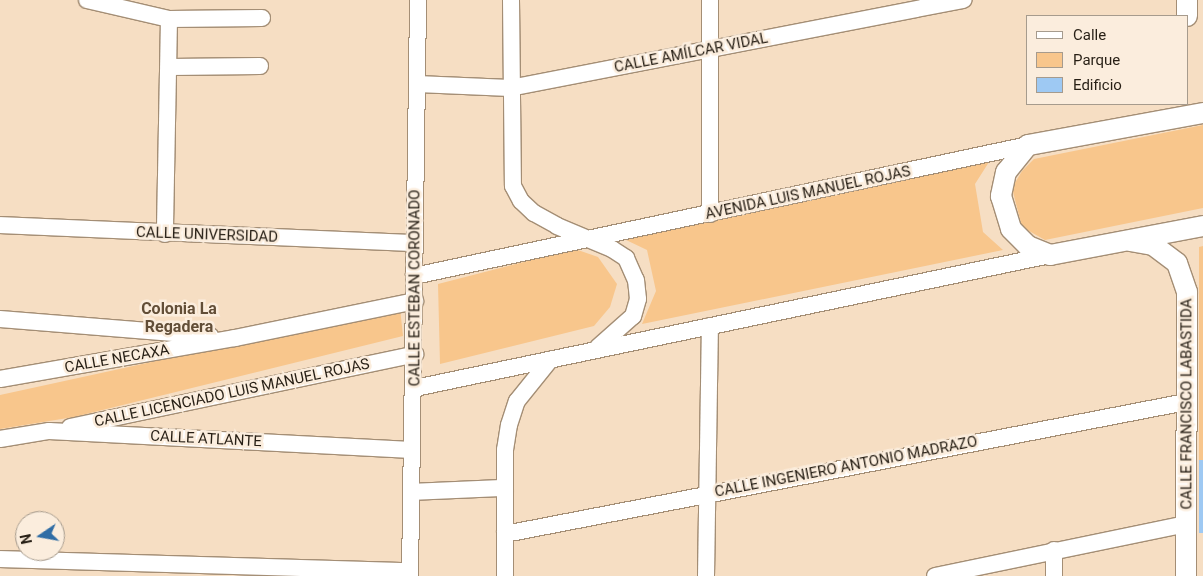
<!DOCTYPE html>
<meta charset="utf-8">
<style>
body{margin:0}
#map{position:relative;width:1203px;height:576px;overflow:hidden;background:#f6dec3;font-family:Roboto,sans-serif}
div>[style]{position:absolute}
[style*='--x']{left:calc(var(--x)*1px);top:calc(var(--y)*1px);width:calc(var(--w)*1px);rotate:calc(var(--a)*1deg)}
.green>*{inset:0;background:#f8c68c}
.building>*{inset:0;background:#9ec9f3}
.roads{filter:drop-shadow(1px 0 #a48e75) drop-shadow(-1px 0 #a48e75) drop-shadow(0 1px #a48e75) drop-shadow(0 -1px #a48e75)}
.minor>*{height:16px;margin:-8px;padding:0 8px;transform-origin:8px;border-radius:8px;background:#fff}
.tertiary>*{height:20px;margin:-10px;padding:0 10px;transform-origin:10px;border-radius:10px;background:#fff}
span{translate:-50% -50%;white-space:nowrap;text-align:center;line-height:1.15;-webkit-text-stroke:5px #fbeddd;paint-order:stroke}
.street-label{font-size:15px;color:#271f15}
.neighbourhood-label{font-size:16px;color:#624e37;font-weight:700}
.legend{position:absolute;left:1026px;top:15px;width:162px;height:90px;box-sizing:border-box;background:#fbeddd;border:1px solid #a69b8d;margin:0;padding:6px 9px;list-style:none;font-size:15px;color:#271f15}
.legend li{display:flex;align-items:center;gap:10px;height:25px}
.legend b{width:25px;border:1px solid #a69b8d}
.north{position:absolute;left:15px;top:511px;width:50px;height:50px;box-sizing:border-box;background:#fbeddd;border:1px solid #a69b8d;border-radius:50%;rotate:258deg;font-size:14px;font-weight:700;line-height:20px;text-align:center;color:#271f15}
.north::after{content:'';display:block;margin:auto;width:18px;height:22px;background:#306da5;clip-path:polygon(50% 0,100% 100%,50% 72%,0 100%)}
</style>
<div id="map">
<div class="green">
<div style="clip-path:polygon(1203px 125px,1203px 208px,1045px 240px,1022px 227px,1012px 188px,1022px 171px,1034px 159px)"></div>
<div style="clip-path:polygon(989px 162px,975px 184px,983px 232px,1003px 250px,642px 324px,656px 291px,647px 250px,624px 239px)"></div>
<div style="clip-path:polygon(1203px 246px,1203px 497px,1199px 497px,1199px 247px)"></div>
<div style="clip-path:polygon(575px 249px,598px 257px,617px 284px,610px 307px,594px 326px,440px 364px,438px 284px)"></div>
<div style="clip-path:polygon(400px 308px,403px 336px,74px 417px,0 429px,0 395px)"></div>
</div>
<div class="building">
<div style="clip-path:polygon(1199px 460px,1203px 460px,1203px 533px,1199px 533px)"></div>
</div>
<div class="roads">
<div class="minor">
<div style="--x:87;--y:0;--w:84;--a:13"></div>
<div style="--x:169;--y:19;--w:215;--a:91.1"></div>
<div style="--x:511;--y:0;--w:186;--a:89.4"></div>
<div style="--x:513;--y:186;--w:17;--a:62"></div>
<div style="--x:521;--y:201;--w:18;--a:43"></div>
<div style="--x:534;--y:213;--w:26;--a:29"></div>
<div style="--x:557;--y:226;--w:60;--a:22.7"></div>
<div style="--x:612;--y:249;--w:17;--a:33"></div>
<div style="--x:626;--y:258;--w:24;--a:66"></div>
<div style="--x:636;--y:280;--w:19;--a:84"></div>
<div style="--x:638;--y:299;--w:18;--a:106"></div>
<div style="--x:633;--y:316;--w:47;--a:138.5"></div>
<div style="--x:710;--y:0;--w:214;--a:90"></div>
<div style="--x:169;--y:19;--w:93;--a:-0.6"></div>
<div style="--x:170;--y:67;--w:90;--a:-0.6"></div>
<div style="--x:417;--y:84;--w:93;--a:2.5"></div>
<div style="--x:510;--y:88;--w:462;--a:-11"></div>
<div style="--x:0;--y:225;--w:415;--a:2.5"></div>
<div style="--x:414;--y:276;--w:628;--a:-12.04"></div>
<div style="--x:0;--y:319;--w:211;--a:4.6"></div>
<div style="--x:0;--y:379;--w:239;--a:-9.9"></div>
<div style="--x:235;--y:338;--w:184;--a:-11.6"></div>
<div style="--x:415;--y:388;--w:649;--a:-11.83"></div>
<div style="--x:70;--y:427;--w:353;--a:-11.9"></div>
<div style="--x:0;--y:439;--w:50;--a:-9.3"></div>
<div style="--x:49;--y:431;--w:363;--a:3"></div>
<div style="--x:412;--y:492;--w:93;--a:-2.5"></div>
<div style="--x:505;--y:534;--w:694;--a:-10.97"></div>
<div style="--x:0;--y:559;--w:410;--a:1.7"></div>
<div style="--x:410;--y:576;--w:576;--a:-89.2"></div>
<div style="--x:505;--y:576;--w:126;--a:-90"></div>
<div style="--x:505;--y:450;--w:25;--a:-81"></div>
<div style="--x:509;--y:425;--w:25;--a:-72"></div>
<div style="--x:517;--y:401;--w:53;--a:-51.2"></div>
<div style="--x:706;--y:576;--w:250;--a:-89.1"></div>
<div style="--x:935;--y:576;--w:256;--a:-11.7"></div>
<div style="--x:1054;--y:576;--w:26;--a:-90"></div>
</div>
<div class="tertiary">
<div style="--x:1187;--y:16;--w:16;--a:-90"></div>
<div style="--x:1203;--y:113;--w:178;--a:169.6"></div>
<div style="--x:1028;--y:145;--w:35;--a:129"></div>
<div style="--x:1006;--y:172;--w:25;--a:102"></div>
<div style="--x:1001;--y:196;--w:34;--a:73"></div>
<div style="--x:1011;--y:229;--w:24;--a:45"></div>
<div style="--x:1028;--y:246;--w:24;--a:22"></div>
<div style="--x:1050;--y:255;--w:156;--a:-10.7"></div>
<div style="--x:1130;--y:241;--w:23;--a:10"></div>
<div style="--x:1153;--y:245;--w:30;--a:37"></div>
<div style="--x:1177;--y:263;--w:31;--a:71"></div>
<div style="--x:1187;--y:292;--w:284;--a:90.2"></div>
</div>
</div>
<div class="street-label">
<span style="left:691px;top:53px;rotate:-11deg">CALLE AMÍLCAR VIDAL</span>
<span style="left:808px;top:193px;rotate:-12deg">AVENIDA LUIS MANUEL ROJAS</span>
<span style="left:207px;top:235px;rotate:2deg">CALLE UNIVERSIDAD</span>
<span style="left:415px;top:288px;rotate:-90deg">CALLE ESTEBAN CORONADO</span>
<span style="left:117px;top:359px;rotate:-10deg">CALLE NECAXA</span>
<span style="left:232px;top:393px;rotate:-12deg">CALLE LICENCIADO LUIS MANUEL ROJAS</span>
<span style="left:1187px;top:404px;rotate:-90deg">CALLE FRANCISCO LABASTIDA</span>
<span style="left:206px;top:439px;rotate:3deg">CALLE ATLANTE</span>
<span style="left:846px;top:467px;rotate:-11deg">CALLE INGENIERO ANTONIO MADRAZO</span>
</div>
<div class="neighbourhood-label">
<span style="left:179px;top:318px">Colonia La<br>Regadera</span>
</div>
<ul class="legend">
<li><b style="height:6px;background:#fff"></b>Calle</li>
<li><b style="height:14px;background:#f8c68c"></b>Parque</li>
<li><b style="height:14px;background:#9ec9f3"></b>Edificio</li>
</ul>
<div class="north">N</div>
</div>
